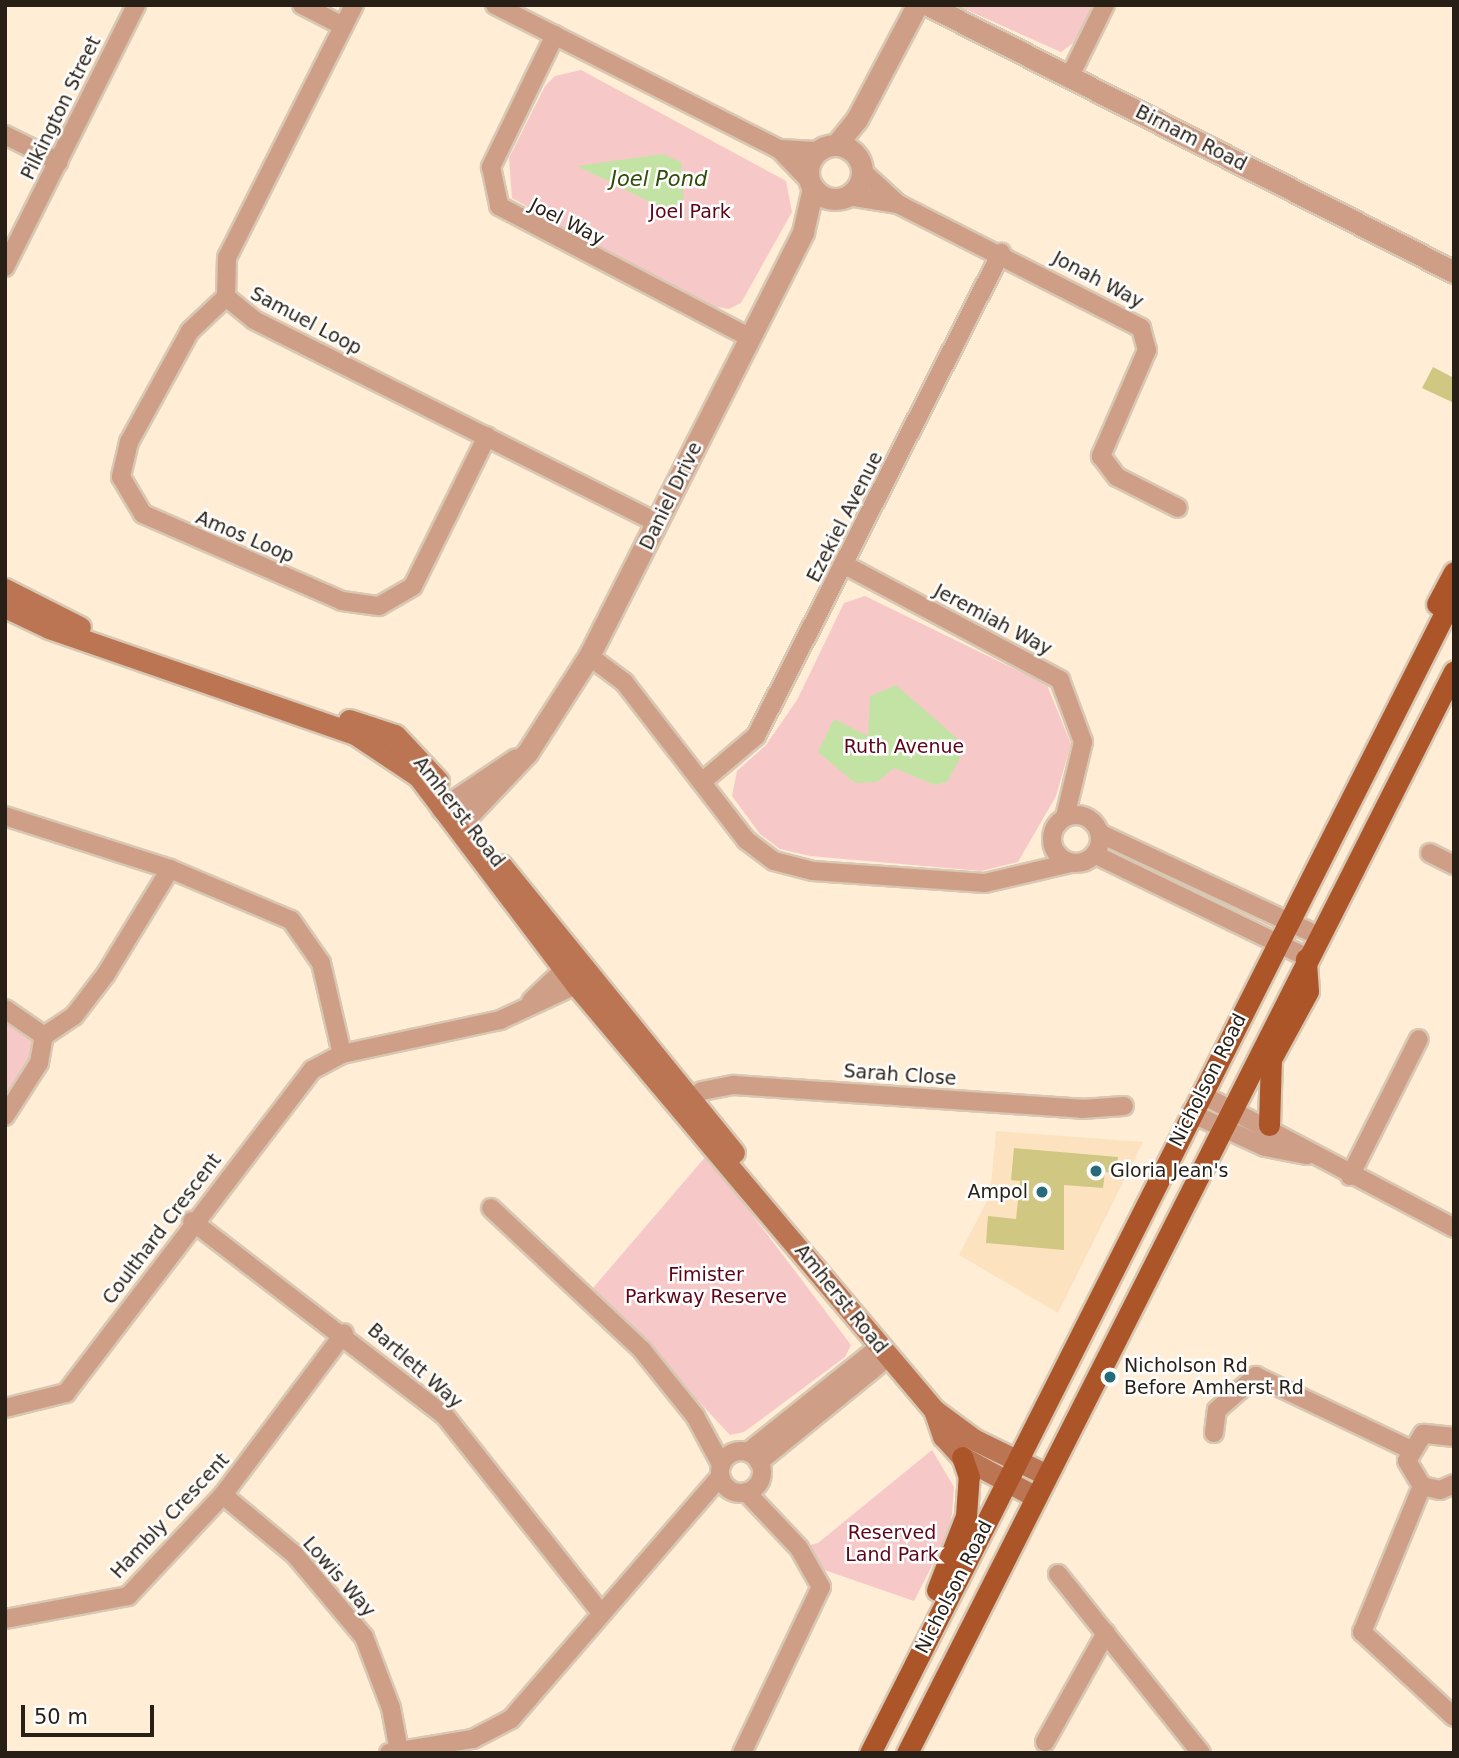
<!DOCTYPE html>
<style>
body{margin:0}
#map{position:relative;width:1459px;height:1758px;overflow:hidden;background:#ffedd6;font-family:"DejaVu Sans",sans-serif}
div>[style]{position:absolute}
[style*='--x']{left:calc(var(--x)*1px);top:calc(var(--y)*1px);width:calc(var(--w)*1px);rotate:calc(var(--a)*1deg)}
.built>*{inset:0;background:#fde2bf}
.green>*{inset:0;background:#f7c8c8}
.water>*{inset:0;background:#c3e3a5}
.building>*{inset:0;background:#cfc782}
.roads{filter:drop-shadow(2px 0 #d8c8b3) drop-shadow(-2px 0 #d8c8b3) drop-shadow(0 2px #d8c8b3) drop-shadow(0 -2px #d8c8b3)}
.minor>*{height:18px;margin:-9px;padding:0 9px;transform-origin:9px;border-radius:9px;background:#cf9e87}
.minor>.ring{margin:-9px;padding:0;box-sizing:content-box;background:none;border:18px solid #cf9e87;border-radius:50%}
.tertiary>*{height:21px;margin:-10.5px;padding:0 10.5px;transform-origin:10.5px;border-radius:10.5px;background:#cf9e87}
.tertiary>.ring{margin:-10.5px;padding:0;box-sizing:content-box;background:none;border:21px solid #cf9e87;border-radius:50%}
.secondary>*{height:21px;margin:-10.5px;padding:0 10.5px;transform-origin:10.5px;border-radius:10.5px;background:#bc7552}
.primary>*{height:21px;margin:-10.5px;padding:0 10.5px;transform-origin:10.5px;border-radius:10.5px;background:#ac5528}
.dots>*{width:19px;height:19px;translate:-50% -50%;box-sizing:border-box;border:4px solid #fff;border-radius:50%}
span{translate:-50% -50%;white-space:nowrap;text-align:center;line-height:1.15;-webkit-text-stroke:5px #fff;paint-order:stroke}
.street-label{font-size:19px;color:#282016}
.park-label{font-size:19px;color:#5e0418}
.poi-label{font-size:19px;color:#282016}
.left{translate:0 -50%;text-align:left}
.right{translate:-100% -50%;text-align:right}
.water-label{font-size:21px;color:#314c0a;font-style:italic}
.frame{position:absolute;inset:0;border:7px solid #282016;pointer-events:none}
.scale{position:absolute;left:21px;top:1705px;width:133px;height:32px;box-sizing:border-box;border:4px solid #282016;border-top:0;padding-left:9px;font-size:21px;line-height:24px;white-space:nowrap;color:#282016;-webkit-text-stroke:5px #fff;paint-order:stroke}
</style>
<div id="map">
<div class="built">
<div style="clip-path:polygon(996px 1131px,1143px 1142px,1058px 1313px,959px 1255px,990px 1195px)"></div>
</div>
<div class="green">
<div style="clip-path:polygon(1095px 5px,1076px 41px,1061px 52px,958px 6px)"></div>
<div style="clip-path:polygon(581px 70px,786px 181px,792px 212px,741px 303px,729px 309px,699px 304px,512px 198px,509px 158px,545px 86px,555px 76px)"></div>
<div style="clip-path:polygon(865px 596px,1047px 685px,1071px 744px,1056px 796px,1018px 862px,981px 871px,810px 856px,780px 849px,760px 834px,732px 796px,737px 771px,766px 745px,797px 700px,844px 603px)"></div>
<div style="clip-path:polygon(5px 1012px,40px 1037px,37px 1062px,5px 1114px)"></div>
<div style="clip-path:polygon(707px 1155px,851px 1345px,845px 1357px,744px 1432px,730px 1435px,593px 1288px)"></div>
<div style="clip-path:polygon(932px 1450px,954px 1487px,952px 1514px,947px 1536px,914px 1601px,813px 1566px,799px 1548px,818px 1543px)"></div>
</div>
<div class="water">
<div style="clip-path:polygon(663px 154px,681px 162px,685px 219px,577px 166px)"></div>
<div style="clip-path:polygon(896px 685px,959px 740px,961px 756px,947px 782px,935px 785px,894px 768px,877px 782px,855px 783px,818px 752px,834px 719px,868px 736px,870px 696px)"></div>
</div>
<div class="building">
<div style="clip-path:polygon(1433px 367px,1454px 378px,1454px 403px,1422px 388px)"></div>
<div style="clip-path:polygon(1014px 1148px,1118px 1157px,1116px 1173px,1105px 1172px,1103px 1188px,1064px 1185px,1064px 1250px,986px 1243px,988px 1216px,1016px 1219px,1020px 1181px,1011px 1180px)"></div>
</div>
<div class="roads">
<div class="minor">
<div style="--x:302;--y:5;--w:46;--a:27.1"></div>
<div style="--x:354;--y:5;--w:282;--a:116.7"></div>
<div style="--x:227;--y:257;--w:40;--a:91.4"></div>
<div style="--x:226;--y:297;--w:36;--a:39"></div>
<div style="--x:254;--y:320;--w:452;--a:26.7"></div>
<div style="--x:495;--y:5;--w:318;--a:26.9"></div>
<div style="--x:779;--y:149;--w:42;--a:46"></div>
<div style="--x:555;--y:35;--w:147;--a:115.9"></div>
<div style="--x:491;--y:167;--w:40;--a:78"></div>
<div style="--x:499;--y:206;--w:282;--a:27.7"></div>
<div style="--x:1070;--y:76;--w:79;--a:-63.8"></div>
<div style="--x:5;--y:135;--w:60;--a:26.6"></div>
<div style="--x:779;--y:149;--w:38;--a:3"></div>
<div style="--x:862;--y:171;--w:49;--a:42.5"></div>
<div style="--x:898;--y:204;--w:273;--a:27"></div>
<div style="--x:1141;--y:328;--w:23;--a:75"></div>
<div style="--x:1147;--y:350;--w:116;--a:113.5"></div>
<div style="--x:1101;--y:456;--w:26;--a:53"></div>
<div style="--x:1117;--y:477;--w:68;--a:26.9"></div>
<div style="--x:848;--y:196;--w:51;--a:9.1"></div>
<div style="--x:5;--y:267;--w:293;--a:-63.4"></div>
<div style="--x:226;--y:297;--w:50;--a:136.6"></div>
<div style="--x:190;--y:331;--w:127;--a:118.8"></div>
<div style="--x:129;--y:442;--w:36;--a:103"></div>
<div style="--x:121;--y:477;--w:43;--a:59.3"></div>
<div style="--x:143;--y:514;--w:217;--a:23.6"></div>
<div style="--x:342;--y:601;--w:37;--a:8"></div>
<div style="--x:379;--y:606;--w:39;--a:-30"></div>
<div style="--x:413;--y:586;--w:167;--a:-63.7"></div>
<div style="--x:845;--y:565;--w:244;--a:28.1"></div>
<div style="--x:1060;--y:680;--w:66;--a:69.6"></div>
<div style="--x:1083;--y:742;--w:77;--a:103.5"></div>
<div style="--x:589;--y:656;--w:44;--a:36.6"></div>
<div style="--x:624;--y:682;--w:200;--a:52.3"></div>
<div style="--x:746;--y:840;--w:35;--a:37"></div>
<div style="--x:774;--y:861;--w:40;--a:14.4"></div>
<div style="--x:813;--y:871;--w:172;--a:4"></div>
<div style="--x:985;--y:883;--w:87;--a:-13.2"></div>
<div style="--x:703;--y:781;--w:70;--a:-40.3"></div>
<div style="--x:756;--y:736;--w:542;--a:-63.1"></div>
<div class="ring" style="left:1052px;top:815px;width:30px;height:30px"></div>
<div style="--x:5;--y:816;--w:173;--a:17.8"></div>
<div style="--x:170;--y:869;--w:131;--a:22.9"></div>
<div style="--x:291;--y:920;--w:52;--a:55.1"></div>
<div style="--x:321;--y:963;--w:93;--a:77"></div>
<div style="--x:1101;--y:834;--w:238;--a:25.1"></div>
<div style="--x:1430;--y:853;--w:27;--a:27"></div>
<div style="--x:1096;--y:855;--w:233;--a:25.9"></div>
<div style="--x:531;--y:1001;--w:57;--a:-43.6"></div>
<div style="--x:5;--y:1009;--w:47;--a:34.7"></div>
<div style="--x:44;--y:1036;--w:36;--a:-34"></div>
<div style="--x:74;--y:1016;--w:53;--a:-52.7"></div>
<div style="--x:106;--y:974;--w:123;--a:-58.6"></div>
<div style="--x:1201;--y:1094;--w:286;--a:27.9"></div>
<div style="--x:682;--y:1105;--w:24;--a:-35"></div>
<div style="--x:702;--y:1091;--w:33;--a:-11"></div>
<div style="--x:734;--y:1085;--w:349;--a:3.9"></div>
<div style="--x:1082;--y:1109;--w:42;--a:-4.1"></div>
<div style="--x:1191;--y:1113;--w:81;--a:24.7"></div>
<div style="--x:1265;--y:1147;--w:43;--a:10.8"></div>
<div style="--x:5;--y:1116;--w:63;--a:-57.3"></div>
<div style="--x:39;--y:1063;--w:27;--a:-80"></div>
<div style="--x:1350;--y:1176;--w:153;--a:-63.3"></div>
<div style="--x:491;--y:1208;--w:207;--a:43.2"></div>
<div style="--x:642;--y:1350;--w:85;--a:51.2"></div>
<div style="--x:695;--y:1416;--w:55;--a:61.6"></div>
<div style="--x:192;--y:1221;--w:319;--a:37.6"></div>
<div style="--x:445;--y:1416;--w:251;--a:51.6"></div>
<div style="--x:5;--y:1408;--w:63;--a:-13.8"></div>
<div style="--x:66;--y:1393;--w:406;--a:-52.7"></div>
<div style="--x:312;--y:1070;--w:34;--a:-28"></div>
<div style="--x:342;--y:1054;--w:162;--a:-12.1"></div>
<div style="--x:500;--y:1020;--w:95;--a:-24.9"></div>
<div style="--x:1214;--y:1433;--w:23;--a:-83"></div>
<div style="--x:1217;--y:1410;--w:52;--a:-41.1"></div>
<div style="--x:1256;--y:1376;--w:170;--a:25.5"></div>
<div style="--x:1454;--y:1437;--w:31;--a:-174"></div>
<div style="--x:1423;--y:1434;--w:31;--a:121"></div>
<div style="--x:1407;--y:1461;--w:29;--a:59"></div>
<div style="--x:1422;--y:1486;--w:18;--a:13"></div>
<div style="--x:1440;--y:1490;--w:15;--a:-23"></div>
<div class="ring" style="left:720px;top:1451px;width:24px;height:24px"></div>
<div style="--x:748;--y:1452;--w:168;--a:-38.7"></div>
<div style="--x:759;--y:1462;--w:166;--a:-39.1"></div>
<div style="--x:1422;--y:1486;--w:158;--a:112.3"></div>
<div style="--x:1362;--y:1632;--w:125;--a:42.7"></div>
<div style="--x:223;--y:1495;--w:94;--a:39.8"></div>
<div style="--x:295;--y:1555;--w:107;--a:49.9"></div>
<div style="--x:364;--y:1637;--w:76;--a:69.2"></div>
<div style="--x:391;--y:1708;--w:44;--a:79.5"></div>
<div style="--x:1058;--y:1574;--w:229;--a:51.4"></div>
<div style="--x:5;--y:1619;--w:125;--a:-10.6"></div>
<div style="--x:128;--y:1596;--w:139;--a:-46.8"></div>
<div style="--x:223;--y:1495;--w:202;--a:-53.2"></div>
<div style="--x:1045;--y:1742;--w:125;--a:-60.8"></div>
<div style="--x:389;--y:1753;--w:85;--a:-9.5"></div>
<div style="--x:473;--y:1739;--w:43;--a:-27.8"></div>
<div style="--x:511;--y:1719;--w:320;--a:-49.2"></div>
<div style="--x:742;--y:1753;--w:184;--a:-64.6"></div>
<div style="--x:821;--y:1587;--w:45;--a:-119.4"></div>
<div style="--x:799;--y:1548;--w:77;--a:-133.4"></div>
</div>
<div class="tertiary">
<div style="--x:928;--y:5;--w:590;--a:26.91"></div>
<div class="ring" style="left:808px;top:145px;width:33px;height:33px"></div>
<div style="--x:836;--y:145;--w:33;--a:-51"></div>
<div style="--x:857;--y:119;--w:129;--a:-62.2"></div>
<div style="--x:442;--y:809;--w:89;--a:-34"></div>
<div style="--x:457;--y:827;--w:102;--a:-46.6"></div>
<div style="--x:527;--y:753;--w:115;--a:-57.4"></div>
<div style="--x:589;--y:656;--w:475;--a:-63.2"></div>
<div style="--x:803;--y:232;--w:45;--a:-77.2"></div>
</div>
<div class="secondary">
<div style="--x:5;--y:589;--w:84;--a:26.9"></div>
<div style="--x:5;--y:607;--w:49;--a:25.5"></div>
<div style="--x:49;--y:628;--w:324;--a:19.1"></div>
<div style="--x:355;--y:734;--w:76;--a:33.7"></div>
<div style="--x:418;--y:776;--w:263;--a:52.9"></div>
<div style="--x:577;--y:986;--w:554;--a:49.9"></div>
<div style="--x:934;--y:1410;--w:51;--a:36.2"></div>
<div style="--x:975;--y:1440;--w:80;--a:25.9"></div>
<div style="--x:349;--y:720;--w:48;--a:18.1"></div>
<div style="--x:395;--y:735;--w:63;--a:46.9"></div>
<div style="--x:501;--y:865;--w:370;--a:51"></div>
<div style="--x:934;--y:1410;--w:28;--a:71"></div>
<div style="--x:943;--y:1436;--w:28;--a:48"></div>
<div style="--x:962;--y:1457;--w:84;--a:28.4"></div>
</div>
<div class="primary">
<div style="--x:1437;--y:604;--w:36;--a:-62"></div>
<div style="--x:1269;--y:1125;--w:66;--a:-88.3"></div>
<div style="--x:1271;--y:1059;--w:77;--a:-61.4"></div>
<div style="--x:1308;--y:991;--w:32;--a:-94"></div>
<div style="--x:937;--y:1590;--w:79;--a:-68.6"></div>
<div style="--x:966;--y:1516;--w:39;--a:-86"></div>
<div style="--x:969;--y:1477;--w:21;--a:-109"></div>
<div style="--x:870;--y:1753;--w:1297;--a:-63.24"></div>
<div style="--x:907;--y:1753;--w:1212;--a:-63.18"></div>
</div>
</div>
<div class="dots">
<div style="left:1096px;top:1171px;background:#256b7a"></div>
<div style="left:1042px;top:1192px;background:#256b7a"></div>
<div style="left:1110px;top:1377px;background:#256b7a"></div>
</div>
<div class="street-label">
<span style="left:61px;top:108px;rotate:-64deg">Pilkington Street</span>
<span style="left:1191px;top:138px;rotate:27deg">Birnam Road</span>
<span style="left:567px;top:222px;rotate:27deg">Joel Way</span>
<span style="left:1098px;top:280px;rotate:28deg">Jonah Way</span>
<span style="left:306px;top:321px;rotate:28deg">Samuel Loop</span>
<span style="left:671px;top:496px;rotate:-64deg">Daniel Drive</span>
<span style="left:845px;top:517px;rotate:-63deg">Ezekiel Avenue</span>
<span style="left:245px;top:537px;rotate:23deg">Amos Loop</span>
<span style="left:993px;top:620px;rotate:28deg">Jeremiah Way</span>
<span style="left:459px;top:812px;rotate:52deg">Amherst Road</span>
<span style="left:900px;top:1075px;rotate:4deg">Sarah Close</span>
<span style="left:1208px;top:1080px;rotate:-63deg">Nicholson Road</span>
<span style="left:162px;top:1229px;rotate:-53deg">Coulthard Crescent</span>
<span style="left:841px;top:1299px;rotate:51deg">Amherst Road</span>
<span style="left:415px;top:1366px;rotate:41deg">Bartlett Way</span>
<span style="left:170px;top:1516px;rotate:-47deg">Hambly Crescent</span>
<span style="left:339px;top:1577px;rotate:49deg">Lowis Way</span>
<span style="left:954px;top:1587px;rotate:-63deg">Nicholson Road</span>
</div>
<div class="park-label">
<span style="left:690px;top:212px">Joel Park</span>
<span style="left:904px;top:747px">Ruth Avenue</span>
<span style="left:706px;top:1286px">Fimister<br>Parkway Reserve</span>
<span style="left:892px;top:1544px">Reserved<br>Land Park</span>
</div>
<div class="poi-label">
<span class="left" style="left:1110px;top:1171px">Gloria Jean's</span>
<span class="right" style="left:1028px;top:1192px">Ampol</span>
<span class="left" style="left:1124px;top:1377px">Nicholson Rd<br>Before Amherst Rd</span>
</div>
<div class="water-label">
<span style="left:659px;top:179px">Joel Pond</span>
</div>
<div class="frame"></div>
<div class="scale">50 m</div>
</div>
